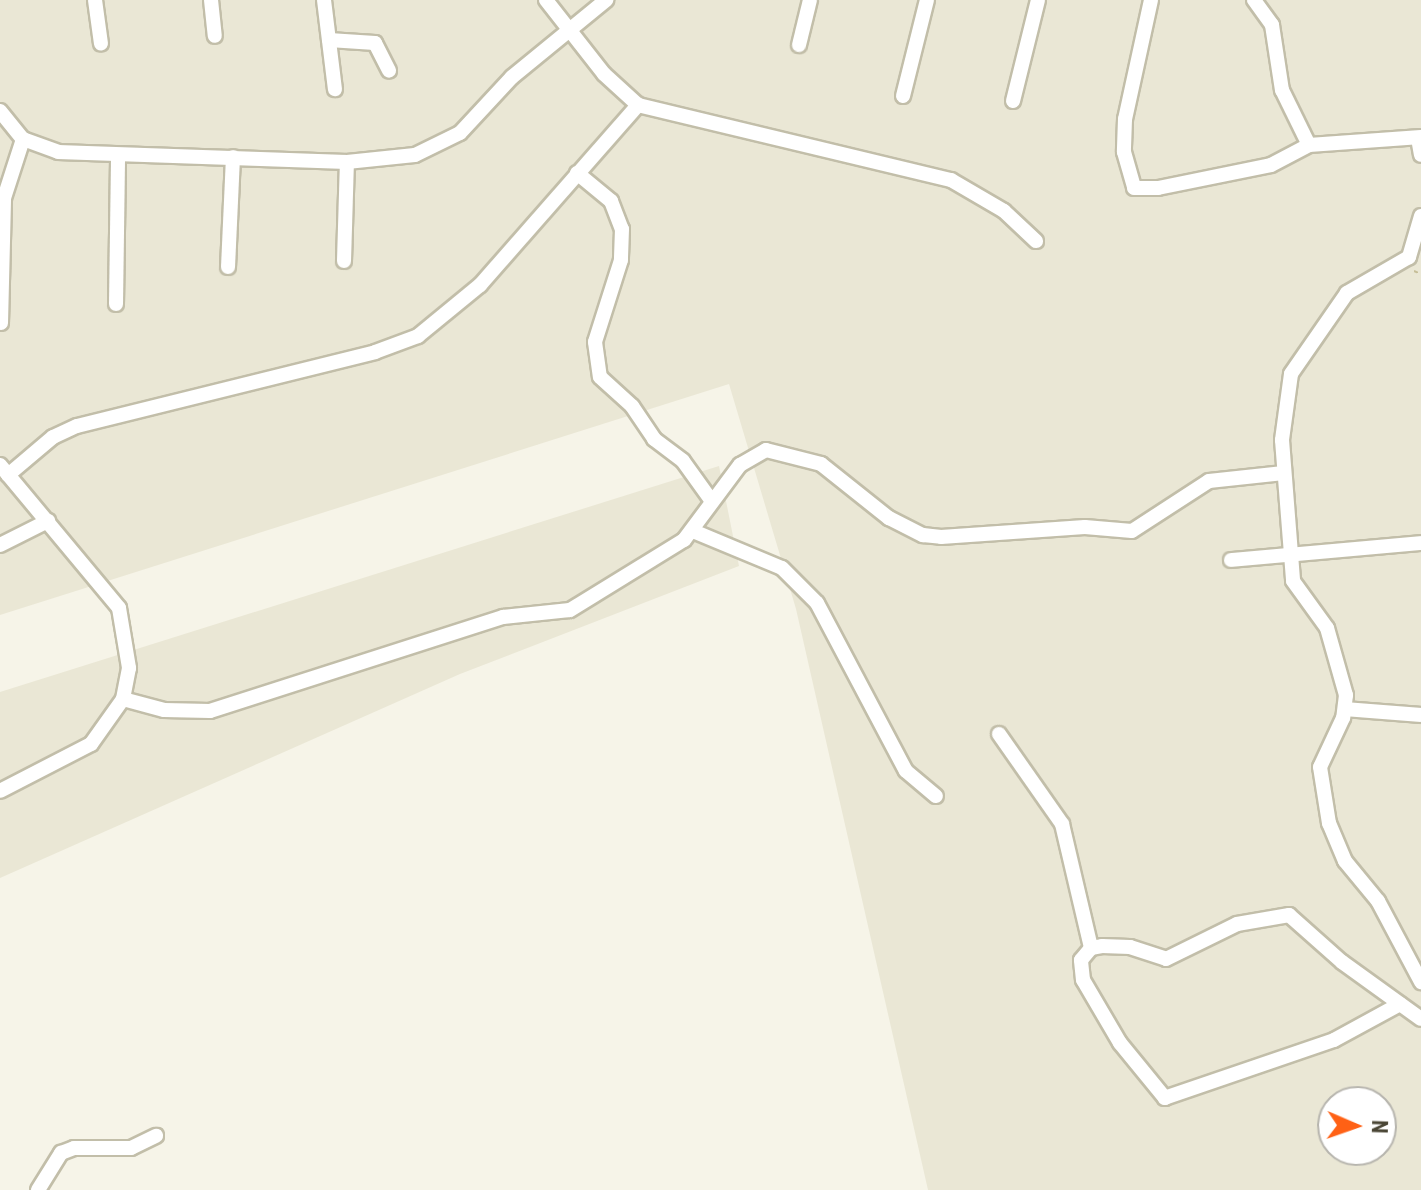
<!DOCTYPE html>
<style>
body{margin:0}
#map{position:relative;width:1421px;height:1190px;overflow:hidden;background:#f6f4e8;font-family:"Roboto Condensed",sans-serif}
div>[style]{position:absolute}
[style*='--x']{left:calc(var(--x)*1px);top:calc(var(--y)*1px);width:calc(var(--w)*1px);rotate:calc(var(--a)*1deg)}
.residential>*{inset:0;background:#eae7d5}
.path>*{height:2px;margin-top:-1px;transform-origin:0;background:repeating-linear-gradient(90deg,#c6be98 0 4px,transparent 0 8px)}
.roads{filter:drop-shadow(2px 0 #c2bea9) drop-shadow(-2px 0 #c2bea9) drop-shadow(0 2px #c2bea9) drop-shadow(0 -2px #c2bea9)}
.minor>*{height:14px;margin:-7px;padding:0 7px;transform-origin:7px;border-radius:7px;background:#fff}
span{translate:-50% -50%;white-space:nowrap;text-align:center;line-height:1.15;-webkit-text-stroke:6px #fff;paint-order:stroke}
.north{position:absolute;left:1317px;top:1086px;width:80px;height:80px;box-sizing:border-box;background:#fff;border:2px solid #b7b5ae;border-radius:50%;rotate:92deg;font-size:22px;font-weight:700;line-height:32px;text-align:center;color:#4a4635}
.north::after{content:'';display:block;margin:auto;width:28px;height:36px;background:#ff6115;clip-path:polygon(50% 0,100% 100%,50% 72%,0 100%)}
</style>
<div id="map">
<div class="residential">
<div style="clip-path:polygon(evenodd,0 0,1421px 0,1421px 1190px,928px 1190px,796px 609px,729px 384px,0 615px,0 0,1333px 1102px,1381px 1102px,1381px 1150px,1333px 1150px,1333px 1102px)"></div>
<div style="clip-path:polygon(719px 466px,739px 566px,460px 674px,0 878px,0 692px)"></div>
</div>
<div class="path">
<div style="--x:1414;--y:271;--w:8;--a:23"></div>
</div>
<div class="roads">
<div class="minor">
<div style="--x:95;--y:0;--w:44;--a:82.2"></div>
<div style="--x:211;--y:0;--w:36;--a:84"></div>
<div style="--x:324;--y:0;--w:90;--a:83"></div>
<div style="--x:546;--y:0;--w:94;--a:51.9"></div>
<div style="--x:604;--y:74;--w:46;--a:42.4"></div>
<div style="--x:638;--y:105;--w:322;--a:13.5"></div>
<div style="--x:951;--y:180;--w:61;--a:30.3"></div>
<div style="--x:1004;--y:211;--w:44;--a:43.2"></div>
<div style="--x:1151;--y:0;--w:122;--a:102.3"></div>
<div style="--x:1125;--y:119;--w:33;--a:92"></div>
<div style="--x:1124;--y:152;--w:37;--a:74"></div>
<div style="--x:1134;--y:188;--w:24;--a:0"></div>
<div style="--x:1158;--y:188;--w:115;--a:-11.5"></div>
<div style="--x:1271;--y:165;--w:43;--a:-27.8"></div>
<div style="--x:1309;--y:145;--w:112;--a:-4.1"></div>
<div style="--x:1254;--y:0;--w:31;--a:54"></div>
<div style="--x:1272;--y:25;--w:66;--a:81.3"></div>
<div style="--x:1282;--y:90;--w:61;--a:63.9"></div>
<div style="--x:329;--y:40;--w:46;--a:3.7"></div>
<div style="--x:375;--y:43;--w:31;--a:63"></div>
<div style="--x:799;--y:45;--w:46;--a:-76.3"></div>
<div style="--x:903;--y:96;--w:99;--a:-76"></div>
<div style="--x:1013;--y:101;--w:104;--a:-76.1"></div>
<div style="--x:0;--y:111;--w:36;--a:51"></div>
<div style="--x:23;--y:139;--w:37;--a:20"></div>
<div style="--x:58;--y:152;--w:289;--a:2"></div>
<div style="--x:347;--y:162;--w:68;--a:-5.9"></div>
<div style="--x:415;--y:155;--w:50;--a:-26.1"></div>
<div style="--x:460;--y:133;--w:76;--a:-47.1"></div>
<div style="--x:512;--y:77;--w:122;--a:-39.3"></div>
<div style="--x:1418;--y:138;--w:17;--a:80"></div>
<div style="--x:577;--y:173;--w:44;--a:39.5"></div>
<div style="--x:611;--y:201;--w:30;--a:69"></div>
<div style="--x:622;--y:229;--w:31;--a:92"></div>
<div style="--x:621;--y:260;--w:86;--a:107.6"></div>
<div style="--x:595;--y:342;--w:35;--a:82"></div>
<div style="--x:600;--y:377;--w:43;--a:42.2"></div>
<div style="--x:632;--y:406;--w:40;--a:56"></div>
<div style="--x:654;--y:439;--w:36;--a:37"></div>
<div style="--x:683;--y:461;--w:48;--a:54.3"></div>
<div style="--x:1421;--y:216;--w:43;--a:106.3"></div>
<div style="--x:1409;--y:257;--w:72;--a:149.9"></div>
<div style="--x:1347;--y:293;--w:98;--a:124.7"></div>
<div style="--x:1291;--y:374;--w:67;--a:97.8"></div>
<div style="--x:1282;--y:440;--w:141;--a:85.5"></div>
<div style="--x:1293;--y:581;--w:58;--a:54.1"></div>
<div style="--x:1327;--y:628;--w:70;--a:74.2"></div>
<div style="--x:1346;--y:695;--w:23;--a:97"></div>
<div style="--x:1343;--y:718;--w:54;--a:115.1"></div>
<div style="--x:1320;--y:767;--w:57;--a:80.9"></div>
<div style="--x:1329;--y:823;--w:41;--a:67.2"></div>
<div style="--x:1345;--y:861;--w:52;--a:50.5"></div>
<div style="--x:1378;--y:901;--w:92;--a:62"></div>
<div style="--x:344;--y:261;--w:99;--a:-88.3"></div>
<div style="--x:228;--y:267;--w:110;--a:-87.4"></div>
<div style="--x:116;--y:304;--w:149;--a:-89.2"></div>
<div style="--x:1;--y:323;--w:125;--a:-88.6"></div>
<div style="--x:4;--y:198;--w:62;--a:-72.1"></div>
<div style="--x:0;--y:465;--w:186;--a:50.2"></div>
<div style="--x:119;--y:608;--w:61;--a:80.5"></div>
<div style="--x:129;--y:668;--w:32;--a:101"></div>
<div style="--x:123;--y:699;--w:55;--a:125.4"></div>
<div style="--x:91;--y:744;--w:102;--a:152.7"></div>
<div style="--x:8;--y:475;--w:59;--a:-40.2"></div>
<div style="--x:53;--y:437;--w:26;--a:-25"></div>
<div style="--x:77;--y:426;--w:307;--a:-13.9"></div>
<div style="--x:375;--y:352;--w:46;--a:-20.4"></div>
<div style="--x:418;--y:336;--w:80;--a:-39.4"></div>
<div style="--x:480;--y:285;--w:240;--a:-48.7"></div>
<div style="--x:693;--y:531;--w:96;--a:22.6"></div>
<div style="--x:782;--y:568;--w:49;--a:45"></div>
<div style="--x:817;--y:603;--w:190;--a:62.1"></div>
<div style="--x:906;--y:771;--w:39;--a:40"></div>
<div style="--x:0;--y:545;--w:54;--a:-26.6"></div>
<div style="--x:1231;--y:560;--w:191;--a:-5.1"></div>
<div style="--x:123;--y:699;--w:42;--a:15"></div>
<div style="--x:164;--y:710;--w:46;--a:1.2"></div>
<div style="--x:210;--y:711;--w:308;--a:-17.8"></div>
<div style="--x:503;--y:617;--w:67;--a:-6"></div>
<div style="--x:570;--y:610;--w:134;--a:-31.6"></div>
<div style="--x:684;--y:540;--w:94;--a:-53.3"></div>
<div style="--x:740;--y:465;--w:30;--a:-30"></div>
<div style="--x:766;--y:450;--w:57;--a:14.3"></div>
<div style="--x:821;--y:464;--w:87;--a:38.5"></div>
<div style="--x:889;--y:518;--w:38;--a:27"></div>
<div style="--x:923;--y:535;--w:18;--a:6"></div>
<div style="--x:941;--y:537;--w:144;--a:-4"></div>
<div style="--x:1085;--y:527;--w:47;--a:4.9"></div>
<div style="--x:1132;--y:531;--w:92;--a:-33"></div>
<div style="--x:1209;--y:481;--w:75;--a:-6.1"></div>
<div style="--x:1345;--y:709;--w:76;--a:4.5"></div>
<div style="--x:999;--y:734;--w:110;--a:55"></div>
<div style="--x:1062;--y:824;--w:127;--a:76.8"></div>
<div style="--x:1400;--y:1004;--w:75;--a:151.4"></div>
<div style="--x:1334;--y:1040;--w:179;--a:161.1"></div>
<div style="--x:1165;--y:1098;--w:71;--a:-129.3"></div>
<div style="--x:1120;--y:1043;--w:73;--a:-120.4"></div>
<div style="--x:1083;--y:980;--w:20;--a:-96"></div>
<div style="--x:1081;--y:960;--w:16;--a:-50"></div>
<div style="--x:1091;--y:948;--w:11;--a:-10"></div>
<div style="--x:1102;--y:946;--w:28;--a:2"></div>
<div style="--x:1130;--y:947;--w:38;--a:18"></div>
<div style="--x:1166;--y:959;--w:79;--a:-26.2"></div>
<div style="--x:1237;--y:924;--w:53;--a:-9.8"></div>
<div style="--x:1289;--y:915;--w:71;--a:41.6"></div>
<div style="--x:1342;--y:962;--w:97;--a:35.8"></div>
<div style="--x:38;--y:1190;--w:44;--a:-58.1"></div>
<div style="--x:61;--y:1153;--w:14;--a:-21"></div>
<div style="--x:74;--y:1148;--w:57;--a:0"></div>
<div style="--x:131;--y:1148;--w:28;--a:-26"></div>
</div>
</div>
<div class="north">N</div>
</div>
